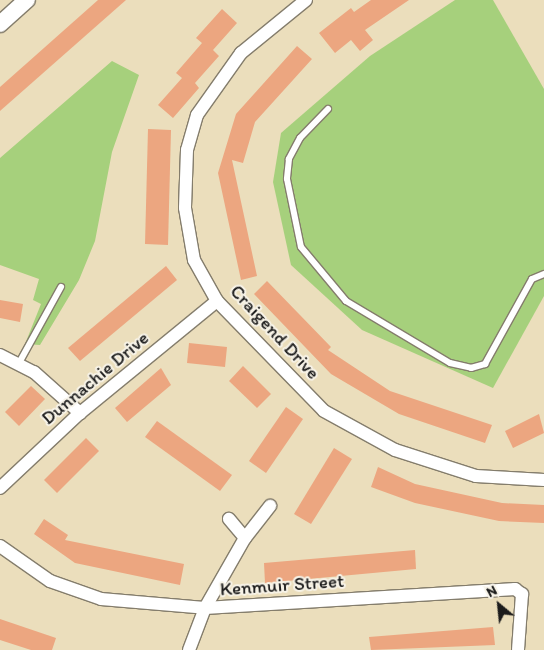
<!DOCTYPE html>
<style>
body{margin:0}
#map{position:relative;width:544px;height:650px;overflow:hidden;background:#ebdebc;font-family:Itim,sans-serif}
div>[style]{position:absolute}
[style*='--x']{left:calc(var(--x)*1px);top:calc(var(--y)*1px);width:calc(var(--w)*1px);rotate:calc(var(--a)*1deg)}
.green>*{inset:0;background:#a6d07c}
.building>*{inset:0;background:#eca680}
.roads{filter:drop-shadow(1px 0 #847d6c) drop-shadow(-1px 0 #847d6c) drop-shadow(0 1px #847d6c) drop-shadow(0 -1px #847d6c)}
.service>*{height:6px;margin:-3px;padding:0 3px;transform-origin:3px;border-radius:3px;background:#fff}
.minor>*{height:12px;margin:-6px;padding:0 6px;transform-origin:6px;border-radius:6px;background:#fff}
.tertiary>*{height:16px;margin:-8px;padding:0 8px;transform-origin:8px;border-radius:8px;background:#fff}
span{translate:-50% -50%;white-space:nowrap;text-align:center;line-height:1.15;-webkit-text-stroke:4px #f7f3e8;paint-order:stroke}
.street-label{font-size:19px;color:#1c1c1c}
.north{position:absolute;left:474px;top:580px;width:50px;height:50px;-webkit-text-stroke:4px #f7f3e8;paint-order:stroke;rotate:332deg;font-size:14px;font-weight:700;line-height:20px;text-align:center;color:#1c1c1c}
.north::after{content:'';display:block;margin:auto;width:18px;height:22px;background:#1c1c1c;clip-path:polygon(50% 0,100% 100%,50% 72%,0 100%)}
</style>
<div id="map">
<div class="green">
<div style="clip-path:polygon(455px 0,493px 0,544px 89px,544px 296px,493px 388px,362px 330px,291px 265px,273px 182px,281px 133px,370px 56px)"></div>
<div style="clip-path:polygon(112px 61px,139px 75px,112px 152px,95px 241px,79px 280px,40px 345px,25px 344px,41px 304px,33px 300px,39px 279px,0 265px,0 158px)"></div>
</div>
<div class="building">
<div style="clip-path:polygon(98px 0,126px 0,0 111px,0 87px)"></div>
<div style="clip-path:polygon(371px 0,409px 0,365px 30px,373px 40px,360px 51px,351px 40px,335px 53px,319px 33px,351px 8px,354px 12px)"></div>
<div style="clip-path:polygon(222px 9px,237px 23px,213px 50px,219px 56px,195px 83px,199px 88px,173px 118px,158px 105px,182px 78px,176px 73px,202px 43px,196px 38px)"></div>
<div style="clip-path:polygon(297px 46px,312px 59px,255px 122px,243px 163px,232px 160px,257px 276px,241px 280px,218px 173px,236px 114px)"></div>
<div style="clip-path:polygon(148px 129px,171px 130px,168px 245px,145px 244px)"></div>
<div style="clip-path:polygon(166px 266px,177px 280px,80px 361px,68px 348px)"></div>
<div style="clip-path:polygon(267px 281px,331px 347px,328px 350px,390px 391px,492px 425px,485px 443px,399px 414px,331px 374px,254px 294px)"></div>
<div style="clip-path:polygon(0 300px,23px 304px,20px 322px,0 318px)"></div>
<div style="clip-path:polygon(189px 343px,227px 347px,225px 367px,187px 363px)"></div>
<div style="clip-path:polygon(243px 366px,271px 394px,257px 408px,229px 381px)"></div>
<div style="clip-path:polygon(161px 368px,171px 385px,127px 422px,115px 408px)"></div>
<div style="clip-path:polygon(31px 386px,45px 399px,19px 426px,5px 412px)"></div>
<div style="clip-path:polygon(286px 407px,303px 419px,266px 473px,249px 461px)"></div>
<div style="clip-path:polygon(539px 414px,544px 433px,513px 448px,505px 431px)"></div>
<div style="clip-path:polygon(157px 421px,232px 475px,220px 491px,145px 437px)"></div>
<div style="clip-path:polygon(86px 438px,99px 451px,57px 493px,44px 480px)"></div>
<div style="clip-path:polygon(334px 448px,352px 459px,311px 524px,294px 514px)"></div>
<div style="clip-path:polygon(378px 467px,415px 484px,502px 503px,544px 505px,544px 523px,499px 521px,415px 503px,371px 487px)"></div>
<div style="clip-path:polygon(44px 519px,68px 535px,65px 540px,184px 564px,180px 585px,75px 563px,34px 534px)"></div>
<div style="clip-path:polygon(415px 550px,416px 569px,265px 583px,264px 563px)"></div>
<div style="clip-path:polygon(0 619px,56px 638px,52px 650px,31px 650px,0 640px)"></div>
<div style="clip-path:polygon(493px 627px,495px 645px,371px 650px,369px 637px)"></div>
</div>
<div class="roads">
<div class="service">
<div style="--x:328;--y:109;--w:40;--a:134"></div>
<div style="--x:300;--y:138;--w:24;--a:118"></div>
<div style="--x:289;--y:159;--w:20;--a:96"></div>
<div style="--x:287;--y:179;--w:69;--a:78.4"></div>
<div style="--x:301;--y:247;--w:70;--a:50.2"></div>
<div style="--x:346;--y:301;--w:121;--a:30.8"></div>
<div style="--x:450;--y:363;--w:22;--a:13"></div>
<div style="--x:471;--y:368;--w:15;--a:-16"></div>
<div style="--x:485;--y:364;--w:97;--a:-61.1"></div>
<div style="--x:532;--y:279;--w:13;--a:-23"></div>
<div style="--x:19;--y:363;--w:87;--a:-61.1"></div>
</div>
<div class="minor">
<div style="--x:306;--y:0;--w:84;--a:140.8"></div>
<div style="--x:241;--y:53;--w:76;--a:125.4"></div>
<div style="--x:197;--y:115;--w:36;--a:106"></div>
<div style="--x:187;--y:150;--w:58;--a:92"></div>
<div style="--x:185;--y:208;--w:53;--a:80.2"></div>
<div style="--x:194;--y:260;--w:47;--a:60.7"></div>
<div style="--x:217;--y:301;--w:153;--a:45.8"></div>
<div style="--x:324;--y:411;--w:81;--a:28.8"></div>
<div style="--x:395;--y:450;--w:85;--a:17.8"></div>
<div style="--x:476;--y:476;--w:68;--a:3.4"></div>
<div style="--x:0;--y:355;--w:38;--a:27"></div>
<div style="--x:34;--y:372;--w:62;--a:41.7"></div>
<div style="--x:0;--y:488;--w:110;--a:-43.2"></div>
<div style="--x:80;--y:413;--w:177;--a:-39.3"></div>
<div style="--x:245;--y:538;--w:41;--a:-52"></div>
<div style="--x:0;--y:546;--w:61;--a:35"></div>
<div style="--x:50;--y:581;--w:54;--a:19.4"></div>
<div style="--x:101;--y:599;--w:104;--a:4.9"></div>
<div style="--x:205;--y:608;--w:311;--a:-3.5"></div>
<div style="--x:515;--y:589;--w:9;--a:36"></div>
<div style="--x:522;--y:594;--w:56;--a:94.1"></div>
<div style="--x:189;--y:650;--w:45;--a:-69.1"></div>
<div style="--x:205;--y:608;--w:81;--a:-60.3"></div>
<div style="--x:245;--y:538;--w:25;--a:-130"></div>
</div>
<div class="tertiary">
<div style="--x:0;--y:24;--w:36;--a:-42"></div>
</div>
</div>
<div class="street-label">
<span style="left:275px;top:332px;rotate:47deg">Craigend Drive</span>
<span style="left:95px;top:378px;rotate:-40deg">Dunnachie Drive</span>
<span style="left:282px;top:585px;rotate:-4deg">Kenmuir Street</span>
</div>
<div class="north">N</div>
</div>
